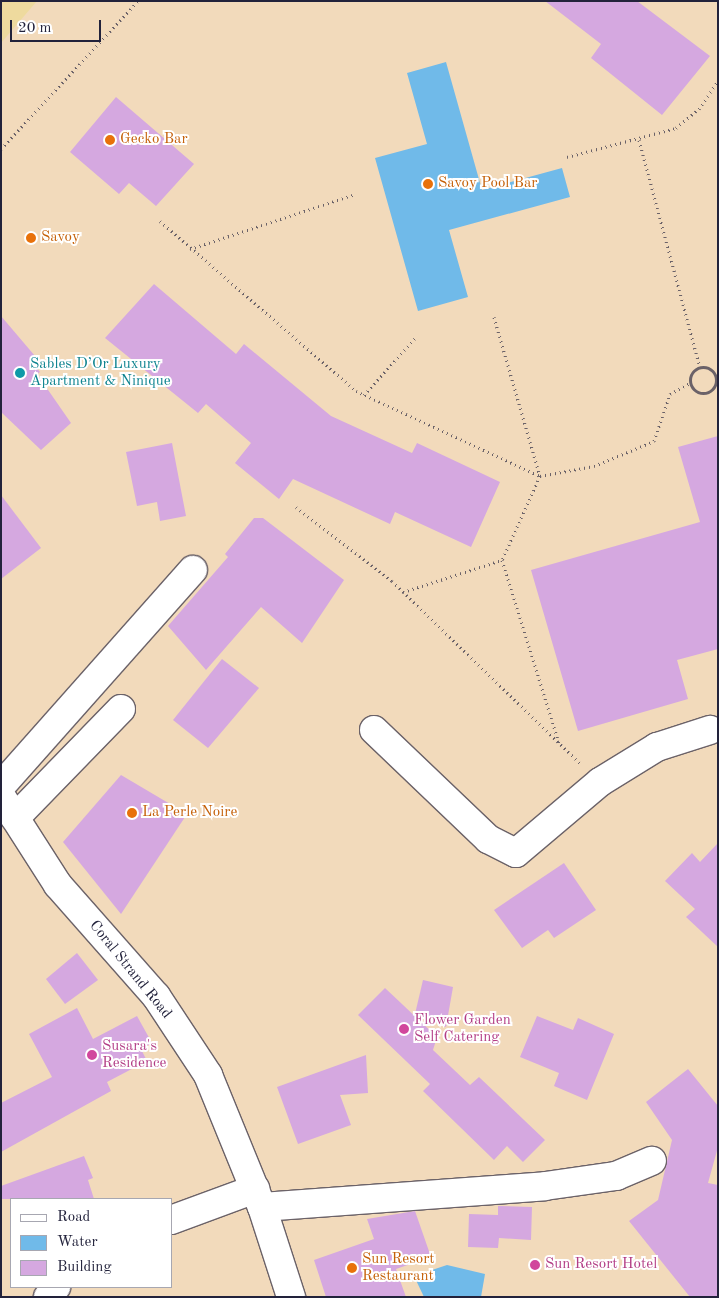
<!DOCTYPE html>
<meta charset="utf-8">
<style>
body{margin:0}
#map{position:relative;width:719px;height:1298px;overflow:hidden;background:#f2dabb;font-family:"Old Standard TT",serif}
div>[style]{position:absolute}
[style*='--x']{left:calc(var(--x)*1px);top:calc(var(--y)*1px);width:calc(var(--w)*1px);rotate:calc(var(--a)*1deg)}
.sand>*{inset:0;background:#eeda9e}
.water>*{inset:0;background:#70bae9}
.building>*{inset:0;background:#d5a8e0}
.path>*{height:3px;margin-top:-1.5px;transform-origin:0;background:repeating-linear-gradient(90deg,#6b6268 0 1px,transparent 0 5px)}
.path>.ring{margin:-1.5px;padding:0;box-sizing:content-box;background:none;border:3px solid #6b6268;border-radius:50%}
.roads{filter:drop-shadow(1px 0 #6b6268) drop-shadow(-1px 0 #6b6268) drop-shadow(0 1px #6b6268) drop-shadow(0 -1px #6b6268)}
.minor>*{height:28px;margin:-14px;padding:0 14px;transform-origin:14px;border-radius:14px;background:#fff}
.dots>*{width:14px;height:14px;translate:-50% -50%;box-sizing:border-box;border:2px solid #fff;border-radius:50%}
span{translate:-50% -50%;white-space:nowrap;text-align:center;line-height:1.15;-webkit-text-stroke:4px #fff;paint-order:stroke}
.food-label{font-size:15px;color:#c56008}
.left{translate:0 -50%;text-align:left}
.culture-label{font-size:15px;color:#0d838f}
.street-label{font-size:15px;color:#22223b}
.hotel-label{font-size:15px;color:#b23c85}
.frame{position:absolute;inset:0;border:2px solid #22223b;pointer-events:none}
.legend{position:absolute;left:10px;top:1198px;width:162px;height:90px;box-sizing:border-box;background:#fff;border:1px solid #a7a7b1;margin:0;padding:6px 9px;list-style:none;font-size:15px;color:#22223b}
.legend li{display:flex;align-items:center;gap:10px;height:25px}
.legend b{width:25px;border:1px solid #a7a7b1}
.scale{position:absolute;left:10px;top:20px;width:91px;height:22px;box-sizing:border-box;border:2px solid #22223b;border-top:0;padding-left:6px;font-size:15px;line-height:18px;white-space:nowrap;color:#22223b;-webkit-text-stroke:4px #fff;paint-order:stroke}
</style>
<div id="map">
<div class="sand">
<div style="clip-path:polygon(1px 1px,37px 1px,1px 43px)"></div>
</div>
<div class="water">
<div style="clip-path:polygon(446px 62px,482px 190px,562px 168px,570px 197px,449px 230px,468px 297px,418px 311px,375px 158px,427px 144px,407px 73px)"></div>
<div style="clip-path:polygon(447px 1265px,485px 1274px,481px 1297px,424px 1297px,414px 1276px)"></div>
</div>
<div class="building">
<div style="clip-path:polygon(545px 1px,637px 1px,710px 56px,662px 115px,591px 58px,601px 44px)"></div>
<div style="clip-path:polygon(116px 97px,194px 164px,156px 206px,129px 183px,119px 194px,70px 152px)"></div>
<div style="clip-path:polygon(154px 284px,236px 354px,244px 344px,331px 416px,412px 453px,417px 443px,500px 482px,471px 547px,395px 512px,390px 524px,293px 479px,279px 499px,235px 463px,251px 443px,206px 404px,198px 413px,105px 338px)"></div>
<div style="clip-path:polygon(1px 316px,35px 356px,30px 360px,40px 372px,37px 374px,71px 423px,41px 450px,1px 412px)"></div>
<div style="clip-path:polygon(718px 436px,718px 649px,677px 660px,688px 699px,578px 731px,531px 570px,700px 522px,678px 447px)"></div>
<div style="clip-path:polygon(172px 443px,186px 516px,160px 521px,157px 502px,137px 506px,126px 452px)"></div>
<div style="clip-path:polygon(1px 495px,41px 548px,1px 579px)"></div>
<div style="clip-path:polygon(254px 518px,263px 518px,344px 580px,302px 643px,261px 607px,206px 670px,168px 626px,228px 557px,225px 554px)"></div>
<div style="clip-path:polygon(222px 659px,259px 688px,208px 748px,173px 720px)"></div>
<div style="clip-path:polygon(121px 775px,187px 814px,121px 914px,63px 842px)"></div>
<div style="clip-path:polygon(718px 843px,718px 947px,686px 917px,695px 909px,665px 881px,692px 853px,700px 862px)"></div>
<div style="clip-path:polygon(564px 863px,596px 910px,554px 938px,548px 930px,522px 948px,494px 910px)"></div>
<div style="clip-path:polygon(77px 953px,98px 980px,65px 1004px,46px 979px)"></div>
<div style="clip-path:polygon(423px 980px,453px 987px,446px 1027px,415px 1014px)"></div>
<div style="clip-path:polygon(385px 988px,437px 1037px,433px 1050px,470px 1085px,479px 1077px,545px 1140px,523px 1162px,507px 1146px,494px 1160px,423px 1091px,430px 1084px,358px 1015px)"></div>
<div style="clip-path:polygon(77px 1008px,93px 1039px,137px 1016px,152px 1043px,141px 1049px,147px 1061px,107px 1082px,111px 1091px,1px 1152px,1px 1103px,52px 1077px,29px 1034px)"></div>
<div style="clip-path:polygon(537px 1016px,573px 1030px,578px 1018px,614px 1034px,587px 1100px,554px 1086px,559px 1073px,520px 1057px)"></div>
<div style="clip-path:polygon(366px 1055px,368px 1093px,340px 1095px,351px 1125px,298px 1144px,277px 1087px)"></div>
<div style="clip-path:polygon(688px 1069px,718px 1106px,718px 1147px,708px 1183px,718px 1185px,718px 1297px,690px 1297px,629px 1221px,658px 1200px,672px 1140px,646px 1102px)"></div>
<div style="clip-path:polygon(84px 1156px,93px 1178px,88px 1180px,94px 1199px,1px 1199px,1px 1186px)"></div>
<div style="clip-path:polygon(498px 1206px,532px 1207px,531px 1240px,499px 1238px,498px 1248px,468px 1247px,469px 1214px,498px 1215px)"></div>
<div style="clip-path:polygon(415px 1211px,431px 1257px,396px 1269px,406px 1297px,326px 1297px,314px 1260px,374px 1239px,367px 1219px)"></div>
</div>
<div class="path">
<div style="--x:639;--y:140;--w:236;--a:75"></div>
<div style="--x:1;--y:149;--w:202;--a:-47.2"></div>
<div style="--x:567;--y:157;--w:113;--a:-14.9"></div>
<div style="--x:676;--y:128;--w:30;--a:-40"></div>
<div style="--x:699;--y:109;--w:34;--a:-56"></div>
<div style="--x:160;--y:221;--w:259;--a:40.9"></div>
<div style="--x:356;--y:391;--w:203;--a:24.8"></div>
<div style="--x:540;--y:476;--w:55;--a:-10.5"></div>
<div style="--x:594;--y:466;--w:65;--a:-22.6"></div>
<div style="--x:654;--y:441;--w:50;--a:-71.2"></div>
<div style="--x:670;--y:394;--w:23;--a:-29"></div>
<div style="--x:190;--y:249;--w:174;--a:-18.4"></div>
<div style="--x:494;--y:317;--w:166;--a:73.9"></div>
<div style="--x:540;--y:476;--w:92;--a:114.3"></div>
<div style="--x:502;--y:560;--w:192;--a:72.7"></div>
<div class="ring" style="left:690px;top:367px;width:23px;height:23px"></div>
<div style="--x:364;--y:395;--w:78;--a:-48.1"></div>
<div style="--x:296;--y:507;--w:121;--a:37.6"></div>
<div style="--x:392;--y:581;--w:262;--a:44.1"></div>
<div style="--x:403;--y:592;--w:104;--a:-17.9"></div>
</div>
<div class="roads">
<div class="minor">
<div style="--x:374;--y:730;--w:158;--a:43.7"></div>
<div style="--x:488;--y:839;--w:31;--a:27"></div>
<div style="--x:516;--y:853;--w:110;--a:-40.2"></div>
<div style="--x:600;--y:782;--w:67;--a:-31.6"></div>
<div style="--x:657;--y:747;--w:56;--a:-17.8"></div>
<div style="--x:1;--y:786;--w:289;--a:-48.4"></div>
<div style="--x:1;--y:796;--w:106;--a:57.4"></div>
<div style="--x:58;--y:885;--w:148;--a:48.6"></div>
<div style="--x:156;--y:996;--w:95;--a:56.6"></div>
<div style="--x:208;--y:1075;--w:143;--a:67.8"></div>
<div style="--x:262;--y:1207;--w:95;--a:72.1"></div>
<div style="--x:15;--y:818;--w:152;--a:-45.8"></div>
<div style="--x:262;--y:1207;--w:284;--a:-4.2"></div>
<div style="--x:545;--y:1186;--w:72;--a:-8"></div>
<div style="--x:616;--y:1176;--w:39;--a:-23"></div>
<div style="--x:171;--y:1220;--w:90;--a:-20.3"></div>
<div style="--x:48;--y:1297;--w:13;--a:-51"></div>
</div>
</div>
<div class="dots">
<div style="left:110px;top:140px;background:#e8710a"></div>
<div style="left:428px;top:184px;background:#e8710a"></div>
<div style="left:31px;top:238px;background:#e8710a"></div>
<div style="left:20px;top:373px;background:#0f9aa8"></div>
<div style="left:132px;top:813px;background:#e8710a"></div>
<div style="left:404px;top:1029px;background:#d1479c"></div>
<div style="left:92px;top:1055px;background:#d1479c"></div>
<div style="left:535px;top:1265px;background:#d1479c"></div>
<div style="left:352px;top:1268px;background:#e8710a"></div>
</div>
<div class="food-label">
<span class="left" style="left:120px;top:140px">Gecko Bar</span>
<span class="left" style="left:438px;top:184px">Savoy Pool Bar</span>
<span class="left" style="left:41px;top:238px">Savoy</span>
<span class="left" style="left:142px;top:813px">La Perle Noire</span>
<span class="left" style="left:362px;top:1268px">Sun Resort<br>Restaurant</span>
</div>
<div class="culture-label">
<span class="left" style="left:30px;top:373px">Sables D’Or Luxury<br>Apartment &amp; Ninique</span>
</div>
<div class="street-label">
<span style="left:130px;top:970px;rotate:51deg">Coral Strand Road</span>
</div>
<div class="hotel-label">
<span class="left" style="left:414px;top:1029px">Flower Garden<br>Self Catering</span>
<span class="left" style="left:102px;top:1055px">Susara's<br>Residence</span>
<span class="left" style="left:545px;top:1265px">Sun Resort Hotel</span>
</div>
<div class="frame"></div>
<ul class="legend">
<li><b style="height:6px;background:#fff"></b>Road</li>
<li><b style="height:14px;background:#70bae9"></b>Water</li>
<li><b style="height:14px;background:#d5a8e0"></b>Building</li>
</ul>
<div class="scale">20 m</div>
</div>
